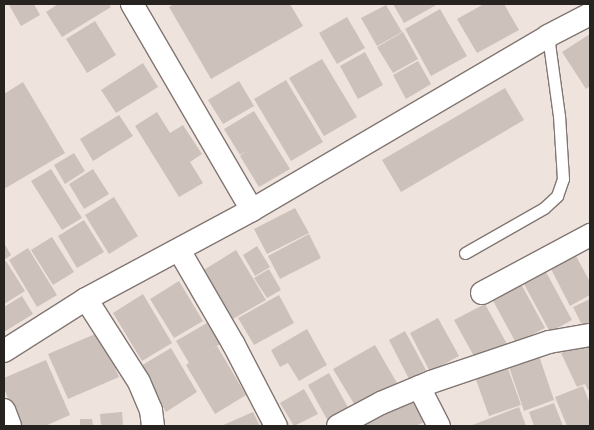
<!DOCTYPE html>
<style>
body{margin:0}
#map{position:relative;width:594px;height:430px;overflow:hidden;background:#efe3de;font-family:"Fira Sans Condensed",sans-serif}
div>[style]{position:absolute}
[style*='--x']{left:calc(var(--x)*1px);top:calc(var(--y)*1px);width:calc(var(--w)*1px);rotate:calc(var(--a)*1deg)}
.building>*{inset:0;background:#cdc1bc}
.roads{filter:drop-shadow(1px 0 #817672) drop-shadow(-1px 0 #817672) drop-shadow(0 1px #817672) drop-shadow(0 -1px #817672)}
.lane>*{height:11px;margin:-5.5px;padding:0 5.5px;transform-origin:5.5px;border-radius:5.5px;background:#fff}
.street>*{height:22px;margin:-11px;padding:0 11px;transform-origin:11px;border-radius:11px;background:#fff}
span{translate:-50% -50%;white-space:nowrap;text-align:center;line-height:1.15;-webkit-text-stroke:4px #efe3de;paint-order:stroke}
.frame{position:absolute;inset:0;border:5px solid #272321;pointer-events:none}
</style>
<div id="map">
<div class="building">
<div style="clip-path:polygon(12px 4px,34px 4px,40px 15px,21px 26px,9px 5px)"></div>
<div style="clip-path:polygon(58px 4px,109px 4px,111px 7px,62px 37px,46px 12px)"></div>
<div style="clip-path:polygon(174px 4px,290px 4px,303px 26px,211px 79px,169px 7px)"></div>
<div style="clip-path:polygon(393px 4px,438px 4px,404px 23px)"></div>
<div style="clip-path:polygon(484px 4px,504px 4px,519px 30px,477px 53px,457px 19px)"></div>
<div style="clip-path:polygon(386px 5px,402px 32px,377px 46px,361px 18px)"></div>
<div style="clip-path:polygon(440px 9px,467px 56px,431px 76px,405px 29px)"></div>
<div style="clip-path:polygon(347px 17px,365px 48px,337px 64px,319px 33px)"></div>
<div style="clip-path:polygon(95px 21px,116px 55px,87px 73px,66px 39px)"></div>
<div style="clip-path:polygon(403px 32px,418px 59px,393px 73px,377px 47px)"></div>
<div style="clip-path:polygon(590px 34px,590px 86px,586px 89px,562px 52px)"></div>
<div style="clip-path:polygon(365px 52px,383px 85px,358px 99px,340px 66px)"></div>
<div style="clip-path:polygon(322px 59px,357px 117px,324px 136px,289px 78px)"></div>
<div style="clip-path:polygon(418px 61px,431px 84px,406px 99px,393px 75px)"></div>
<div style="clip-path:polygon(143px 63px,158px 87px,116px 113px,101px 90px)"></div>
<div style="clip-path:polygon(286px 80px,323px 142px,291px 161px,254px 99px)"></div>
<div style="clip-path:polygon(239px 81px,254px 106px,223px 124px,208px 100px)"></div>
<div style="clip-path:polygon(23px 82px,65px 153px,4px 189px,4px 94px)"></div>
<div style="clip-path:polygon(505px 88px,524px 120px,401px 192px,382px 160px)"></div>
<div style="clip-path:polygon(254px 111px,290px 169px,259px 187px,240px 156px,247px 150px,240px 155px,224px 129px)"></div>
<div style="clip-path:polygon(157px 112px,170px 133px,183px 125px,202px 154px,190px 162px,203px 183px,179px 197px,135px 126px)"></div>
<div style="clip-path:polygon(119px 115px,133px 136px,93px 161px,80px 139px)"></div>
<div style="clip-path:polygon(74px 153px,85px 171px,65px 184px,54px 165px)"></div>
<div style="clip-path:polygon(51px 169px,82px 218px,62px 230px,31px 181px)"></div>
<div style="clip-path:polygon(93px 169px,109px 194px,84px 209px,69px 184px)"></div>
<div style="clip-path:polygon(114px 197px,138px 236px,109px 254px,85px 215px)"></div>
<div style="clip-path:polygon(295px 208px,309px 233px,267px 254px,254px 229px)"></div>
<div style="clip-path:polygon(84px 220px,104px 252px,77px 268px,58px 236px)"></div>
<div style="clip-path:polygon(309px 234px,321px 258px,280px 279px,268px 256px)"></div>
<div style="clip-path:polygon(52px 237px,74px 272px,53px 285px,31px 250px)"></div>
<div style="clip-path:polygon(4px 243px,11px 255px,4px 260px)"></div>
<div style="clip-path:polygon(257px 246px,270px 267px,255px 276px,243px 255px)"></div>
<div style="clip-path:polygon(28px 248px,57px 295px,37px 307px,9px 260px)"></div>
<div style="clip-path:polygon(236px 250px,266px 300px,231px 320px,202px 271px)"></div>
<div style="clip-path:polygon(575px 254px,590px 282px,590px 295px,570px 306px,550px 267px)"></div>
<div style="clip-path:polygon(6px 261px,25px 291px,4px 304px,4px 262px)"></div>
<div style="clip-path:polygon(269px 269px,281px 290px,267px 298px,254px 278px)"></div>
<div style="clip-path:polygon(546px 272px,572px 320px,550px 332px,524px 284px)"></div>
<div style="clip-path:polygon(179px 281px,203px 321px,174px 338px,150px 299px)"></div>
<div style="clip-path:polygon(520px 282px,545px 328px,516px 343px,491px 297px)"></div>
<div style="clip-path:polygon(143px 294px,172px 343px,142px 361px,113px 313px)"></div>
<div style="clip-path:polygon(279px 295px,294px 323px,254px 345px,238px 318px)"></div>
<div style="clip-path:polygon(22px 296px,33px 314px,4px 332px,4px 307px)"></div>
<div style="clip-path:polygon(590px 299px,590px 322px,582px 325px,573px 307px)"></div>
<div style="clip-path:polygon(485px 304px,507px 344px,476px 360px,454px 320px)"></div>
<div style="clip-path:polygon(438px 318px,459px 356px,430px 372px,410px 333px)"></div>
<div style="clip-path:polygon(207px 323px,220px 344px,198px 357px,217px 346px,246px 395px,215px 414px,186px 365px,189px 363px,176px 341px)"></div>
<div style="clip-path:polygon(307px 329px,327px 365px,299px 381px,288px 363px,280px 367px,271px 350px)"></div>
<div style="clip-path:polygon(405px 331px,426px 370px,409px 379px,389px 340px)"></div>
<div style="clip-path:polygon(100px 332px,119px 377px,68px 399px,48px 354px)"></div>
<div style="clip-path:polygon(590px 340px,590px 389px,588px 390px,585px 384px,577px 387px,561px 353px)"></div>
<div style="clip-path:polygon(375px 345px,397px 383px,356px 407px,333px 369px)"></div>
<div style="clip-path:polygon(171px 348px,197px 392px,166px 412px,139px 367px)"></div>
<div style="clip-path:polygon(538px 353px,554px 400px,524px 411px,508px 364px)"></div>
<div style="clip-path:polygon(46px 360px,70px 415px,45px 426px,20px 426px,4px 389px,4px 378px)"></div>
<div style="clip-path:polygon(507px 366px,521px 405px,489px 416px,475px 377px)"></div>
<div style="clip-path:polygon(329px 373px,350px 411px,329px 423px,308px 385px)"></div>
<div style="clip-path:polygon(583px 386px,590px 404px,590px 426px,567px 426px,555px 397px)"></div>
<div style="clip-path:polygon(304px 389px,318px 414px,294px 426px,280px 403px)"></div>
<div style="clip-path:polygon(411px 394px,426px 421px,416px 426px,362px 426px,361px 423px)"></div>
<div style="clip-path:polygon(554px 403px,563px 426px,534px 426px,529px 412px)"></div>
<div style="clip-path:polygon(519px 407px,526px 426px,470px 426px)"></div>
<div style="clip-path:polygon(122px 412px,123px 426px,101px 426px,100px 414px)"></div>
<div style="clip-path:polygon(253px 412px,260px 426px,221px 426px)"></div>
<div style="clip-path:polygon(80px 419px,92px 419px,93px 426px,80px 426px)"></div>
</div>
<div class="roads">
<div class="lane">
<div style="--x:465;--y:253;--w:91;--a:-29.7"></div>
<div style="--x:544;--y:208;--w:18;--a:-43"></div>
<div style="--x:557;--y:196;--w:18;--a:-71"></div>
<div style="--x:563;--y:179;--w:63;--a:-93.6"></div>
<div style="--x:559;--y:116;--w:81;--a:-97.8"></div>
</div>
<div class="street">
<div style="--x:132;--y:4;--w:238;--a:59.8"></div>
<div style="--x:179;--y:250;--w:110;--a:59.9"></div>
<div style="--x:234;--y:345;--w:91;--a:62.6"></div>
<div style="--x:482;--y:293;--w:123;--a:-28.2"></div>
<div style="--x:86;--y:299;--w:98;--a:57.4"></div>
<div style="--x:139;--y:382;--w:30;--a:67"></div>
<div style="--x:151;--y:410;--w:16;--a:83"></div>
<div style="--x:4;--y:351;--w:97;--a:-32.4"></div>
<div style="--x:86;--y:299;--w:188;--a:-28.2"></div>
<div style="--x:252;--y:210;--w:343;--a:-30.4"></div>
<div style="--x:548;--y:36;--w:47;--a:-27.6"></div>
<div style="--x:419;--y:387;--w:44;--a:62.9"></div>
<div style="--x:4;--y:410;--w:17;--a:69"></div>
<div style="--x:338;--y:426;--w:49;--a:-28.1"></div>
<div style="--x:381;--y:403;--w:54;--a:-22.8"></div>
<div style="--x:431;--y:382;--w:125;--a:-18.7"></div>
<div style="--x:549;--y:342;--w:42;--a:-9.7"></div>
</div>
</div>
<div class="frame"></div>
</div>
